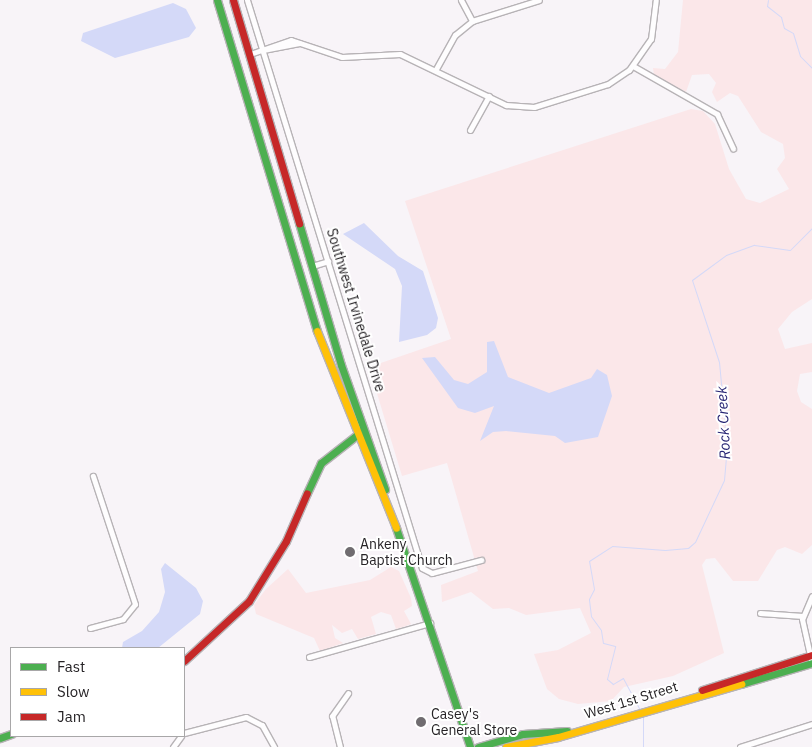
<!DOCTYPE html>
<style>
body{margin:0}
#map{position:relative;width:812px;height:747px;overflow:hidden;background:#f8f4f8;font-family:"IBM Plex Sans",sans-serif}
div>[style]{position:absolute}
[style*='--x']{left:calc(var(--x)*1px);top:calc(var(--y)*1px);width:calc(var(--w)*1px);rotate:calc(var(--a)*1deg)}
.green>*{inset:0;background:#fbe7e9}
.water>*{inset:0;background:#d4d9f8}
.stream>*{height:1px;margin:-0.5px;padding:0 0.5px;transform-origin:0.5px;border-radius:0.5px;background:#d4d9f8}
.roads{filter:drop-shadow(1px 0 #b7b3b6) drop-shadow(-1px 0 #b7b3b6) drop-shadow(0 1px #b7b3b6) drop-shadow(0 -1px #b7b3b6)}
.street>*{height:5px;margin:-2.5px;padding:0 2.5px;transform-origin:2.5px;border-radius:2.5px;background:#fefdfe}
.fast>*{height:7px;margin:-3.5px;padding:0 3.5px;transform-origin:3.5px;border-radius:3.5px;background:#4caf50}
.slow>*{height:7px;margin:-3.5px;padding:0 3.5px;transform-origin:3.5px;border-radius:3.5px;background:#ffc107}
.jam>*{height:7px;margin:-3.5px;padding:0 3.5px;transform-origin:3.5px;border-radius:3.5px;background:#c62828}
.dots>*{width:14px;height:14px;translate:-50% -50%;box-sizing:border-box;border:2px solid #fff;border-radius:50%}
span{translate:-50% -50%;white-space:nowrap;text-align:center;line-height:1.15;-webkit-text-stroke:4px #fff;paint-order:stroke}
.street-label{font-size:14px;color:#262326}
.poi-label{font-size:14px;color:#262326}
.left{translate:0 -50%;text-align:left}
.water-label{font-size:15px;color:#282674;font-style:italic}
.legend{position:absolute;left:10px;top:647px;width:175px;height:90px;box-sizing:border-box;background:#fff;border:1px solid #a8a7a8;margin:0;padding:6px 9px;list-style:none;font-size:15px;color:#262326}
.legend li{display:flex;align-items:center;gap:10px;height:25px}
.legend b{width:25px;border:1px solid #a8a7a8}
</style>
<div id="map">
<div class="green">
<div style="clip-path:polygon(683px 0,812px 0,812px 299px,792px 312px,778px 329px,785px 349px,812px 343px,812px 372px,800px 374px,797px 391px,801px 402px,812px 409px,812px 545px,802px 554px,785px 547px,777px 550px,758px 581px,733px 581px,715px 558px,706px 559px,702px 565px,724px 653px,673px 676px,624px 687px,611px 701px,578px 704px,559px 699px,547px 689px,534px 654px,558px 650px,591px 633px,580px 608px,526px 615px,509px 608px,493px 609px,471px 592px,442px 602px,441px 585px,478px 571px,447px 463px,402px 476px,369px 367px,451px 339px,405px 201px,691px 109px,703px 111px,715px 124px,729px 169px,746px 199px,760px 203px,789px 189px,777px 169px,785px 158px,783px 144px,761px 132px,738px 96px,730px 93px,717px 102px,712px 92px,716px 83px,709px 74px,692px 75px,686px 92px,654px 75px,653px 68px,665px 69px,678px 52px)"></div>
<div style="clip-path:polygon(391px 567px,399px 571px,411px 598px,412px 606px,404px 611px,411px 624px,406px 626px,396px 629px,391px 615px,381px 612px,371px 617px,376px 634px,358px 639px,352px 629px,342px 633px,332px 625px,335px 638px,343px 643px,320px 651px,314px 638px,256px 614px,254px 605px,266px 589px,288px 569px,306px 593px,370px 580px)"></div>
</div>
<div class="water">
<div style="clip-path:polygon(173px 3px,186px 9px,196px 28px,189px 37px,115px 58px,81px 41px,83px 33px)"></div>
<div style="clip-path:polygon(364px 223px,398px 256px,423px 271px,438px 318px,436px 328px,427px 335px,399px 342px,402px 286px,395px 269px,343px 234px)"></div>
<div style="clip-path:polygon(494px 341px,508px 377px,549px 393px,591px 378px,597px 369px,607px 375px,612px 396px,598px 437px,565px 443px,555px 436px,506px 431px,493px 432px,480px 441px,494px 406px,475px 413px,458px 408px,422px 358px,435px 357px,454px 380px,468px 384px,487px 372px,487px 342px)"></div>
<div style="clip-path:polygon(165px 563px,196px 588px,203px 601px,200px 614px,158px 648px,122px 648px,123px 642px,142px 631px,159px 612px,165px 592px,161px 569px)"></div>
</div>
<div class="stream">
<div style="--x:768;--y:0;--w:6;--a:99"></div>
<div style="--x:767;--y:6;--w:18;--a:38"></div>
<div style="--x:781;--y:17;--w:11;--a:75"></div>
<div style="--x:784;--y:28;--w:10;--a:29"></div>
<div style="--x:793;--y:33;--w:24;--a:73"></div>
<div style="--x:800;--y:56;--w:17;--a:45"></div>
<div style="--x:640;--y:710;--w:36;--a:-118"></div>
<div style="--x:623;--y:678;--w:12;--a:149"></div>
<div style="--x:613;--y:684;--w:8;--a:-140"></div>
<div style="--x:607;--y:679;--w:34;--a:-76"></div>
<div style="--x:615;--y:646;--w:12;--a:-166"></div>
<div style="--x:603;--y:643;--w:13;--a:-99"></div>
<div style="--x:601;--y:630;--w:17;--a:-126"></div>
<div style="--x:591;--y:616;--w:17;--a:-97"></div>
<div style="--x:589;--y:599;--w:11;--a:-63"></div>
<div style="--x:594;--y:589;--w:28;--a:-100"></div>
<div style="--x:589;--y:561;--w:27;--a:-33"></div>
<div style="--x:612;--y:546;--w:53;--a:4.3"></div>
<div style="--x:665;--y:550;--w:23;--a:-5"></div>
<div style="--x:688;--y:548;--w:9;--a:-41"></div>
<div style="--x:695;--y:542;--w:68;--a:-64.9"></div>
<div style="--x:724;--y:480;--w:32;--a:-85"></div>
<div style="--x:727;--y:448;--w:86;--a:-95.3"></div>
<div style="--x:719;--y:362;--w:86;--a:-108.2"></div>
<div style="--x:692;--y:280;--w:42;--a:-36.3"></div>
<div style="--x:726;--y:255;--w:30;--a:-20"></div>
<div style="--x:754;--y:245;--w:36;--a:8"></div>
<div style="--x:790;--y:250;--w:31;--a:-45"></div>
<div style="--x:643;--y:747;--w:31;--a:-90"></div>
</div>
<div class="roads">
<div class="street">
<div style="--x:247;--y:0;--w:594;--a:72.88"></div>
<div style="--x:422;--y:568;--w:11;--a:27"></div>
<div style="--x:432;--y:573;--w:51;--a:-14.9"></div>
<div style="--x:461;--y:0;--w:24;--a:62"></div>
<div style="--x:263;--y:50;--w:37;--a:-11"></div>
<div style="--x:250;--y:54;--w:43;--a:-18.9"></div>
<div style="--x:291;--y:40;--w:54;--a:18.4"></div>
<div style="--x:342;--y:57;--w:58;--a:-3"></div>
<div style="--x:400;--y:54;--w:118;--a:25.7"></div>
<div style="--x:506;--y:105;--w:28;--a:4"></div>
<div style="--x:534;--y:107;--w:77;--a:-17.3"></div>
<div style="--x:608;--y:84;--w:25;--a:-34"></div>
<div style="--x:629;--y:70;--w:38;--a:-55"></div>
<div style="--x:651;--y:39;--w:39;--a:-83"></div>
<div style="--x:633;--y:66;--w:97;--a:29.7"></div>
<div style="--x:717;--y:114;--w:38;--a:65"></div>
<div style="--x:436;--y:69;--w:39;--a:-61"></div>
<div style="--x:455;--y:35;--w:22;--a:-39"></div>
<div style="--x:472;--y:21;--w:70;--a:-17.4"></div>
<div style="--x:470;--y:130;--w:39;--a:-61"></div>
<div style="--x:312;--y:266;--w:17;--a:-17"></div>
<div style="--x:812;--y:596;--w:25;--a:113"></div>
<div style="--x:802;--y:619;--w:46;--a:77.5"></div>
<div style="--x:760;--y:613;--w:43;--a:4"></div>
<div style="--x:90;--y:628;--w:34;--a:-15"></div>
<div style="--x:123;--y:619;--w:19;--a:-51"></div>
<div style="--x:135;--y:604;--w:135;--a:-108.2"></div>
<div style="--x:309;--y:657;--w:126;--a:-15.7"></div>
<div style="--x:184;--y:733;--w:64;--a:-14.5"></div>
<div style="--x:246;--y:717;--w:18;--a:27"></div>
<div style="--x:262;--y:725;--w:25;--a:61"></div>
<div style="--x:173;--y:747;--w:14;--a:-54"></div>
<div style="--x:340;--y:747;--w:32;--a:-104"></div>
<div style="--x:332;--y:716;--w:28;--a:-55"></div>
<div style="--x:740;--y:747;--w:76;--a:-17.7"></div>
</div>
<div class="fast">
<div style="--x:217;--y:0;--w:346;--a:73.2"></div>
<div style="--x:299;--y:223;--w:148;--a:73.5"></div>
<div style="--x:341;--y:365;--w:132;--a:70.5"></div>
<div style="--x:307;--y:493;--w:33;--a:-65"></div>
<div style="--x:321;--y:463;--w:52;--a:-38"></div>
<div style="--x:396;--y:528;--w:231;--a:71.3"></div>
<div style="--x:741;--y:684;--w:74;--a:-16.5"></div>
<div style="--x:0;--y:738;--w:12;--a:-20"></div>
<div style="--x:478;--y:747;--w:47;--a:-16.1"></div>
<div style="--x:523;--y:734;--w:44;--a:-3.9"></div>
</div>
<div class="slow">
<div style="--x:317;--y:331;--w:212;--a:68.1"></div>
<div style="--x:506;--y:747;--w:53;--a:-10.9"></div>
<div style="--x:558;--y:737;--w:191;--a:-16.2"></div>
</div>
<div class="jam">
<div style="--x:233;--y:0;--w:233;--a:73.5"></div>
<div style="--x:184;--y:661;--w:88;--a:-42.7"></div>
<div style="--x:249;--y:601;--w:70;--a:-58.3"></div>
<div style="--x:286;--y:541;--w:52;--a:-66.4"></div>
<div style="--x:702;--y:690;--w:115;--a:-17.7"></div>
</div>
</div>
<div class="dots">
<div style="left:350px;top:552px;background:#706c70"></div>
<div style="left:421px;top:722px;background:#706c70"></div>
</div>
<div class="street-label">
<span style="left:356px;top:310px;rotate:73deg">Southwest Irvinedale Drive</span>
<span style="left:631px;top:700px;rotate:-17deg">West 1st Street</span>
</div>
<div class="poi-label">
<span class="left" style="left:360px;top:552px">Ankeny<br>Baptist Church</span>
<span class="left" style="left:431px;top:722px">Casey's<br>General Store</span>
</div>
<div class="water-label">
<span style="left:723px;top:423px;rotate:-93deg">Rock Creek</span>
</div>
<ul class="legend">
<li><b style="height:6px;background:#4caf50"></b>Fast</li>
<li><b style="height:6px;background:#ffc107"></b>Slow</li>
<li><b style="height:6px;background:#c62828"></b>Jam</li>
</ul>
</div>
